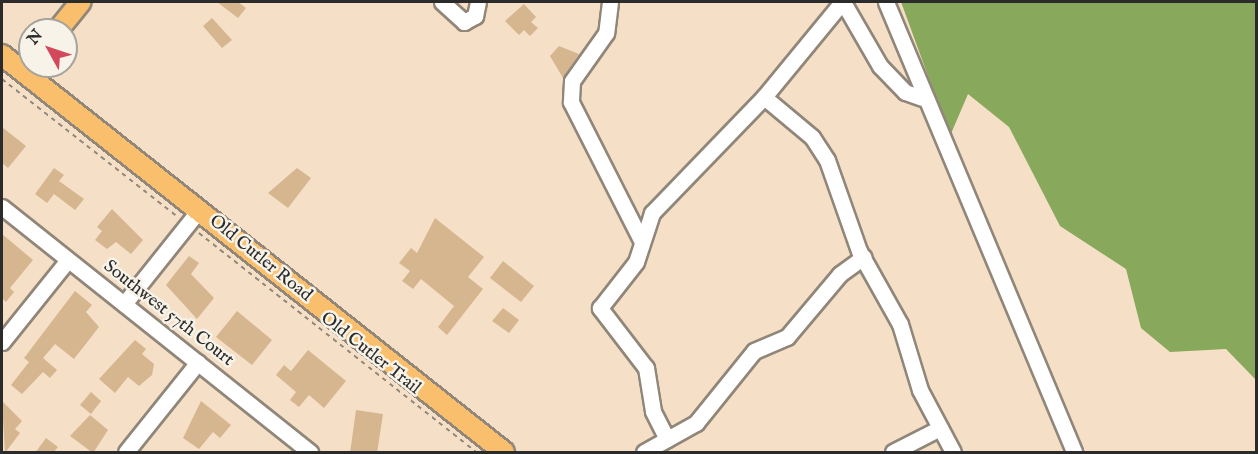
<!DOCTYPE html>
<style>
body{margin:0}
#map{position:relative;width:1258px;height:454px;overflow:hidden;background:#f5e0c7;font-family:"IM FELL English",serif}
div>[style]{position:absolute}
[style*='--x']{left:calc(var(--x)*1px);top:calc(var(--y)*1px);width:calc(var(--w)*1px);rotate:calc(var(--a)*1deg)}
.forest>*{inset:0;background:#88a85b}
.building>*{inset:0;background:#d5b68e}
.path>*{height:1.5px;margin-top:-0.75px;transform-origin:0;background:repeating-linear-gradient(90deg,#908679 0 4.5px,transparent 0 9px)}
.roads{filter:drop-shadow(2px 0 #908679) drop-shadow(-2px 0 #908679) drop-shadow(0 2px #908679) drop-shadow(0 -2px #908679)}
.minor>*{height:15px;margin:-7.5px;padding:0 7.5px;transform-origin:7.5px;border-radius:7.5px;background:#fff}
.major>*{height:20px;margin:-10px;padding:0 10px;transform-origin:10px;border-radius:10px;background:#f9bf6d}
span{translate:-50% -50%;white-space:nowrap;text-align:center;line-height:1.15;-webkit-text-stroke:5px #f7f3e8;paint-order:stroke}
.street-label{font-size:18px;color:#2b2b2b}
.frame{position:absolute;inset:0;border:3px solid #2b2b2b;pointer-events:none}
.north{position:absolute;left:18px;top:18px;width:60px;height:60px;box-sizing:border-box;background:#f7f3e8;border:2px solid #a5a39c;border-radius:50%;rotate:310deg;font-size:16px;font-weight:700;line-height:24px;text-align:center;color:#2b2b2b}
.north::after{content:'';display:block;margin:auto;width:21px;height:27px;background:#d1495b;clip-path:polygon(50% 0,100% 100%,50% 72%,0 100%)}
</style>
<div id="map">
<div class="forest">
<div style="clip-path:polygon(901px 2px,1256px 2px,1256px 380px,1226px 349px,1170px 352px,1141px 328px,1126px 269px,1060px 226px,1009px 127px,968px 94px,950px 136px)"></div>
</div>
<div class="building">
<div style="clip-path:polygon(217px 2px,238px 2px,246px 8px,238px 18px)"></div>
<div style="clip-path:polygon(524px 4px,536px 17px,531px 22px,538px 28px,530px 36px,524px 30px,519px 35px,505px 21px)"></div>
<div style="clip-path:polygon(212px 18px,232px 40px,222px 48px,203px 26px)"></div>
<div style="clip-path:polygon(559px 46px,579px 54px,563px 78px,550px 56px)"></div>
<div style="clip-path:polygon(2px 127px,26px 146px,8px 168px,2px 163px)"></div>
<div style="clip-path:polygon(54px 168px,64px 175px,59px 181px,84px 199px,75px 210px,54px 194px,47px 203px,35px 194px)"></div>
<div style="clip-path:polygon(297px 168px,311px 178px,288px 208px,268px 193px)"></div>
<div style="clip-path:polygon(112px 209px,143px 240px,131px 254px,116px 242px,107px 249px,95px 240px,102px 231px,97px 227px)"></div>
<div style="clip-path:polygon(435px 218px,484px 257px,468px 277px,483px 289px,447px 335px,438px 327px,454px 306px,421px 279px,413px 289px,402px 281px,410px 271px,399px 263px,411px 248px,417px 253px)"></div>
<div style="clip-path:polygon(2px 234px,33px 260px,10px 288px,14px 292px,6px 302px,2px 298px)"></div>
<div style="clip-path:polygon(189px 256px,199px 263px,191px 274px,214px 298px,197px 319px,166px 285px)"></div>
<div style="clip-path:polygon(503px 261px,534px 286px,521px 302px,490px 278px)"></div>
<div style="clip-path:polygon(75px 291px,92px 305px,86px 312px,99px 327px,74px 359px,55px 344px,43px 358px,57px 370px,50px 378px,43px 372px,22px 394px,11px 385px,29px 362px,24px 358px)"></div>
<div style="clip-path:polygon(503px 308px,519px 320px,509px 333px,492px 321px)"></div>
<div style="clip-path:polygon(237px 311px,272px 340px,252px 365px,216px 337px)"></div>
<div style="clip-path:polygon(135px 340px,146px 349px,142px 354px,154px 364px,152px 375px,139px 386px,128px 377px,115px 393px,99px 379px)"></div>
<div style="clip-path:polygon(308px 350px,346px 381px,324px 408px,309px 395px,299px 407px,290px 400px,296px 392px,276px 375px,284px 365px,291px 371px)"></div>
<div style="clip-path:polygon(91px 392px,101px 401px,91px 414px,80px 405px)"></div>
<div style="clip-path:polygon(2px 401px,22px 421px,15px 429px,20px 433px,5px 453px)"></div>
<div style="clip-path:polygon(201px 401px,231px 425px,220px 438px,213px 432px,199px 449px,183px 438px)"></div>
<div style="clip-path:polygon(356px 410px,383px 414px,377px 453px,350px 453px)"></div>
<div style="clip-path:polygon(90px 415px,108px 430px,93px 453px,70px 436px)"></div>
<div style="clip-path:polygon(46px 438px,58px 447px,53px 453px,35px 453px)"></div>
</div>
<div class="path">
<div style="--x:2;--y:79;--w:224;--a:38.1"></div>
<div style="--x:199;--y:233;--w:353;--a:38.3"></div>
</div>
<div class="roads">
<div class="minor">
<div style="--x:442;--y:2;--w:30;--a:42"></div>
<div style="--x:464;--y:22;--w:13;--a:-29"></div>
<div style="--x:475;--y:16;--w:14;--a:-78"></div>
<div style="--x:610;--y:2;--w:31;--a:97"></div>
<div style="--x:606;--y:33;--w:59;--a:125.3"></div>
<div style="--x:572;--y:81;--w:21;--a:93"></div>
<div style="--x:571;--y:102;--w:155;--a:63.1"></div>
<div style="--x:843;--y:2;--w:74;--a:60"></div>
<div style="--x:880;--y:66;--w:36;--a:46"></div>
<div style="--x:905;--y:92;--w:18;--a:19"></div>
<div style="--x:886;--y:2;--w:488;--a:67.3"></div>
<div style="--x:764;--y:97;--w:62;--a:39.8"></div>
<div style="--x:812;--y:137;--w:27;--a:57"></div>
<div style="--x:827;--y:160;--w:96;--a:70.6"></div>
<div style="--x:859;--y:251;--w:84;--a:60.7"></div>
<div style="--x:900;--y:324;--w:69;--a:73.1"></div>
<div style="--x:920;--y:390;--w:70;--a:62"></div>
<div style="--x:2;--y:207;--w:394;--a:38.5"></div>
<div style="--x:124;--y:304;--w:120;--a:-51.4"></div>
<div style="--x:2;--y:342;--w:105;--a:-51.2"></div>
<div style="--x:667;--y:439;--w:31;--a:-117"></div>
<div style="--x:653;--y:411;--w:44;--a:-99.2"></div>
<div style="--x:646;--y:368;--w:76;--a:-127.5"></div>
<div style="--x:600;--y:308;--w:58;--a:-52"></div>
<div style="--x:636;--y:262;--w:52;--a:-71.9"></div>
<div style="--x:652;--y:213;--w:161;--a:-46"></div>
<div style="--x:764;--y:97;--w:123;--a:-50.6"></div>
<div style="--x:126;--y:452;--w:115;--a:-51.3"></div>
<div style="--x:644;--y:452;--w:60;--a:-29.1"></div>
<div style="--x:696;--y:423;--w:92;--a:-51.1"></div>
<div style="--x:754;--y:351;--w:36;--a:-23"></div>
<div style="--x:787;--y:337;--w:82;--a:-49.9"></div>
<div style="--x:840;--y:274;--w:29;--a:-36"></div>
<div style="--x:893;--y:452;--w:53;--a:-27.1"></div>
</div>
<div class="major">
<div style="--x:58;--y:30;--w:36;--a:-51"></div>
<div style="--x:2;--y:55;--w:640;--a:38.34"></div>
</div>
</div>
<div class="street-label">
<span style="left:260px;top:259px;rotate:39deg">Old Cutler Road</span>
<span style="left:168px;top:314px;rotate:38deg">Southwest 57th Court</span>
<span style="left:370px;top:354px;rotate:38deg">Old Cutler Trail</span>
</div>
<div class="frame"></div>
<div class="north">N</div>
</div>
